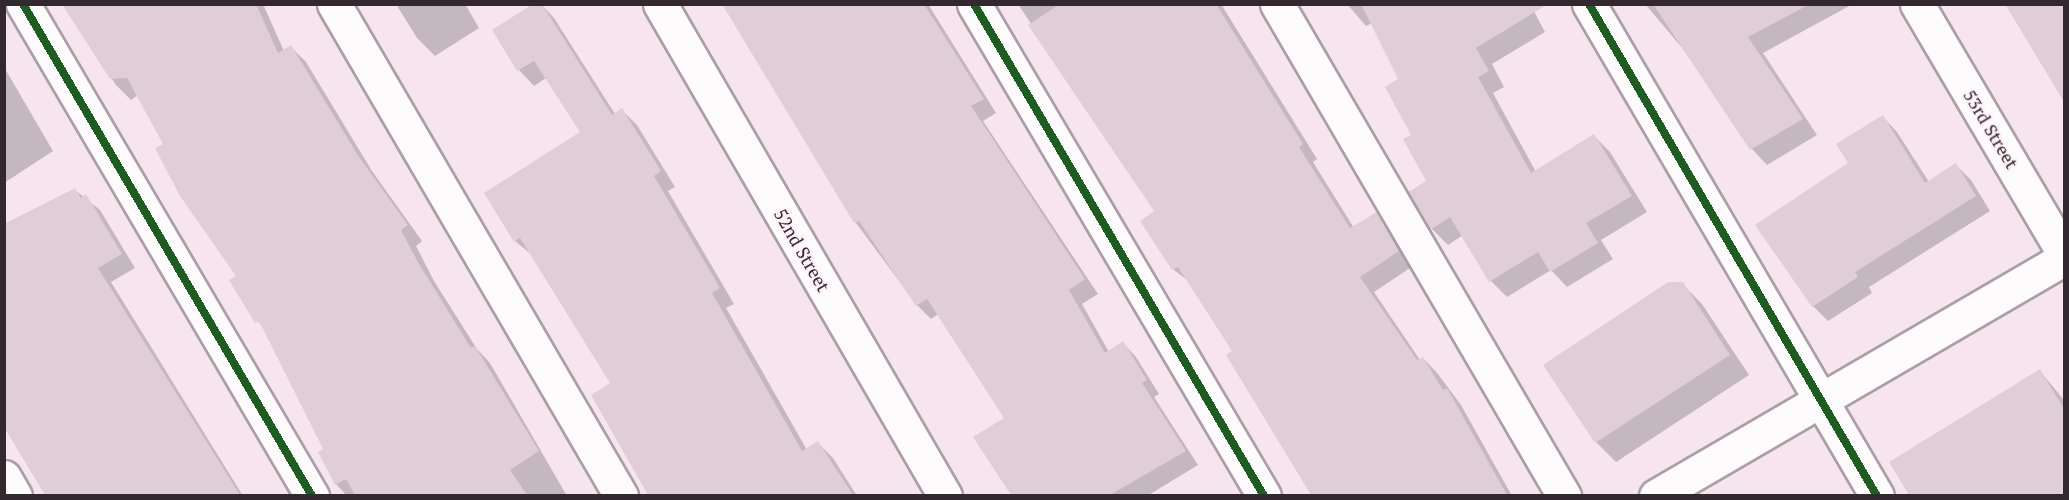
<!DOCTYPE html>
<style>
body{margin:0}
#map{position:relative;width:2069px;height:500px;overflow:hidden;background:#f6e5ef;font-family:"PT Serif",serif}
div>[style]{position:absolute}
[style*='--x']{left:calc(var(--x)*1px);top:calc(var(--y)*1px);width:calc(var(--w)*1px);rotate:calc(var(--a)*1deg)}
.shadow>*{inset:0;background:#0003}
.building>*{inset:0;background:#dfcdd7}
.roads{filter:drop-shadow(2px 0 #ab9ea6) drop-shadow(-2px 0 #ab9ea6) drop-shadow(0 2px #ab9ea6) drop-shadow(0 -2px #ab9ea6)}
.street>*{height:33px;margin:-16.5px;padding:0 16.5px;transform-origin:16.5px;border-radius:16.5px;background:#fefbfd}
.secondary>*{height:33px;margin:-16.5px;padding:0 16.5px;transform-origin:16.5px;border-radius:16.5px;background:#fefbfd}
.cycleway>*{height:8px;margin:-4px;padding:0 4px;transform-origin:4px;border-radius:4px;background:#1b5e20}
span{translate:-50% -50%;white-space:nowrap;text-align:center;line-height:1.15;-webkit-text-stroke:4.5px #fef1f8;paint-order:stroke}
.street-label{font-size:18px;color:#33282e}
.frame{position:absolute;inset:0;border:6px solid #33282e;pointer-events:none}
</style>
<div id="map">
<div class="shadow">
<div style="clip-path:polygon(63px 4px,263px 4px,284px 51px,291px 47px,306px 62px,372px 171px,422px 241px,416px 246px,434px 281px,477px 349px,490px 363px,567px 496px,347px 496px,336px 484px,325px 450px,265px 331px,231px 281px,238px 277px,138px 95px,131px 100px,116px 85px)"></div>
<div style="clip-path:polygon(396px 4px,465px 4px,479px 28px,435px 56px,417px 38px)"></div>
<div style="clip-path:polygon(541px 4px,554px 18px,615px 114px,622px 110px,637px 125px,675px 187px,668px 191px,734px 304px,726px 308px,807px 450px,818px 443px,833px 458px,857px 496px,650px 496px,593px 395px,612px 383px,532px 255px,515px 241px,582px 133px,546px 78px,534px 86px,519px 70px,495px 30px)"></div>
<div style="clip-path:polygon(725px 4px,928px 4px,996px 113px,983px 121px,1098px 294px,1082px 304px,1109px 352px,1123px 343px,1136px 357px,1159px 394px,1154px 397px,1198px 465px,1147px 496px,1013px 496px,975px 438px,1006px 418px,938px 314px,931px 319px,917px 305px,856px 223px)"></div>
<div style="clip-path:polygon(1018px 4px,1221px 4px,1317px 159px,1313px 162px,1354px 228px,1376px 214px,1391px 229px,1413px 266px,1374px 292px,1420px 360px,1423px 358px,1438px 374px,1461px 405px,1512px 496px,1313px 496px,1228px 356px,1234px 351px,1191px 283px,1174px 270px,1142px 221px,1156px 212px)"></div>
<div style="clip-path:polygon(1347px 4px,1530px 4px,1545px 32px,1492px 64px,1504px 87px,1493px 93px,1536px 172px,1594px 136px,1610px 152px,1647px 212px,1601px 240px,1613px 259px,1567px 287px,1551px 270px,1507px 297px,1491px 281px,1463px 235px,1448px 245px,1432px 229px,1428px 181px,1400px 80px,1372px 23px,1366px 26px)"></div>
<div style="clip-path:polygon(1645px 4px,1853px 4px,1763px 53px,1817px 135px,1767px 165px,1752px 149px,1689px 56px)"></div>
<div style="clip-path:polygon(2007px 4px,2064px 4px,2064px 99px)"></div>
<div style="clip-path:polygon(4px 67px,53px 151px,4px 183px)"></div>
<div style="clip-path:polygon(1883px 117px,1897px 132px,1929px 182px,1956px 165px,1971px 180px,1990px 211px,1869px 287px,1872px 293px,1828px 321px,1813px 306px,1850px 164px)"></div>
<div style="clip-path:polygon(75px 190px,100px 210px,135px 268px,111px 282px,243px 496px,60px 496px,45px 470px)"></div>
<div style="clip-path:polygon(1682px 284px,1702px 304px,1749px 375px,1616px 462px,1596px 442px)"></div>
<div style="clip-path:polygon(2040px 371px,2064px 400px,2064px 496px,1910px 496px,1891px 463px)"></div>
</div>
<div class="building">
<div style="clip-path:polygon(62px 4px,256px 4px,278px 53px,291px 45px,357px 154px,408px 225px,401px 230px,419px 264px,471px 348px,475px 346px,539px 451px,510px 470px,527px 495px,355px 495px,346px 479px,335px 485px,318px 452px,323px 449px,259px 321px,255px 323px,229px 280px,236px 276px,180px 196px,155px 148px,163px 144px,127px 78px,110px 79px)"></div>
<div style="clip-path:polygon(533px 4px,542px 4px,612px 115px,622px 108px,661px 171px,654px 176px,720px 288px,712px 293px,802px 451px,818px 441px,853px 495px,648px 495px,591px 395px,610px 383px,520px 238px,514px 242px,484px 193px,580px 132px,534px 61px,517px 71px,492px 30px)"></div>
<div style="clip-path:polygon(722px 4px,924px 4px,984px 99px,971px 106px,1085px 279px,1069px 290px,1105px 353px,1123px 341px,1147px 380px,1142px 383px,1186px 451px,1110px 495px,1011px 495px,973px 437px,1004px 418px,927px 299px,916px 306px,859px 221px,854px 223px)"></div>
<div style="clip-path:polygon(1060px 4px,1216px 4px,1303px 144px,1299px 147px,1350px 228px,1377px 212px,1399px 251px,1360px 277px,1417px 360px,1423px 357px,1443px 390px,1447px 388px,1507px 495px,1311px 495px,1226px 355px,1232px 351px,1178px 267px,1172px 270px,1140px 221px,1154px 211px,1028px 25px)"></div>
<div style="clip-path:polygon(1361px 4px,1548px 4px,1476px 48px,1489px 71px,1478px 77px,1531px 173px,1594px 134px,1632px 196px,1586px 223px,1598px 243px,1550px 272px,1538px 252px,1489px 282px,1450px 217px,1430px 230px,1408px 192px,1426px 181px,1403px 139px,1411px 135px,1385px 87px,1398px 79px)"></div>
<div style="clip-path:polygon(1653px 4px,1810px 4px,1748px 37px,1803px 119px,1750px 150px)"></div>
<div style="clip-path:polygon(2005px 4px,2064px 4px,2064px 102px)"></div>
<div style="clip-path:polygon(1883px 115px,1925px 183px,1956px 163px,1976px 196px,1855px 272px,1858px 277px,1812px 307px,1755px 225px,1848px 163px,1836px 144px)"></div>
<div style="clip-path:polygon(75px 188px,81px 198px,86px 194px,122px 254px,98px 268px,240px 495px,45px 495px,4px 427px,4px 224px)"></div>
<div style="clip-path:polygon(1668px 282px,1683px 282px,1730px 355px,1595px 443px,1543px 365px)"></div>
<div style="clip-path:polygon(2040px 369px,2064px 409px,2064px 495px,1909px 495px,1889px 462px)"></div>
</div>
<div class="roads">
<div class="street">
<div style="--x:23;--y:4;--w:571;--a:59.57"></div>
<div style="--x:334;--y:4;--w:570;--a:59.74"></div>
<div style="--x:660;--y:4;--w:569;--a:59.92"></div>
<div style="--x:974;--y:4;--w:571;--a:59.48"></div>
<div style="--x:1277;--y:4;--w:570;--a:59.74"></div>
<div style="--x:1589;--y:4;--w:570;--a:59.66"></div>
<div style="--x:1917;--y:4;--w:290;--a:59.5"></div>
<div style="--x:4;--y:477;--w:22;--a:60"></div>
</div>
<div class="secondary">
<div style="--x:1656;--y:496;--w:472;--a:-30.2"></div>
</div>
</div>
<div class="cycleway">
<div style="--x:23;--y:4;--w:571;--a:59.57"></div>
<div style="--x:974;--y:4;--w:571;--a:59.48"></div>
<div style="--x:1589;--y:4;--w:570;--a:59.66"></div>
</div>
<div class="street-label">
<span style="left:1991px;top:129px;rotate:59deg">53rd Street</span>
<span style="left:802px;top:250px;rotate:60deg">52nd Street</span>
</div>
<div class="frame"></div>
</div>
